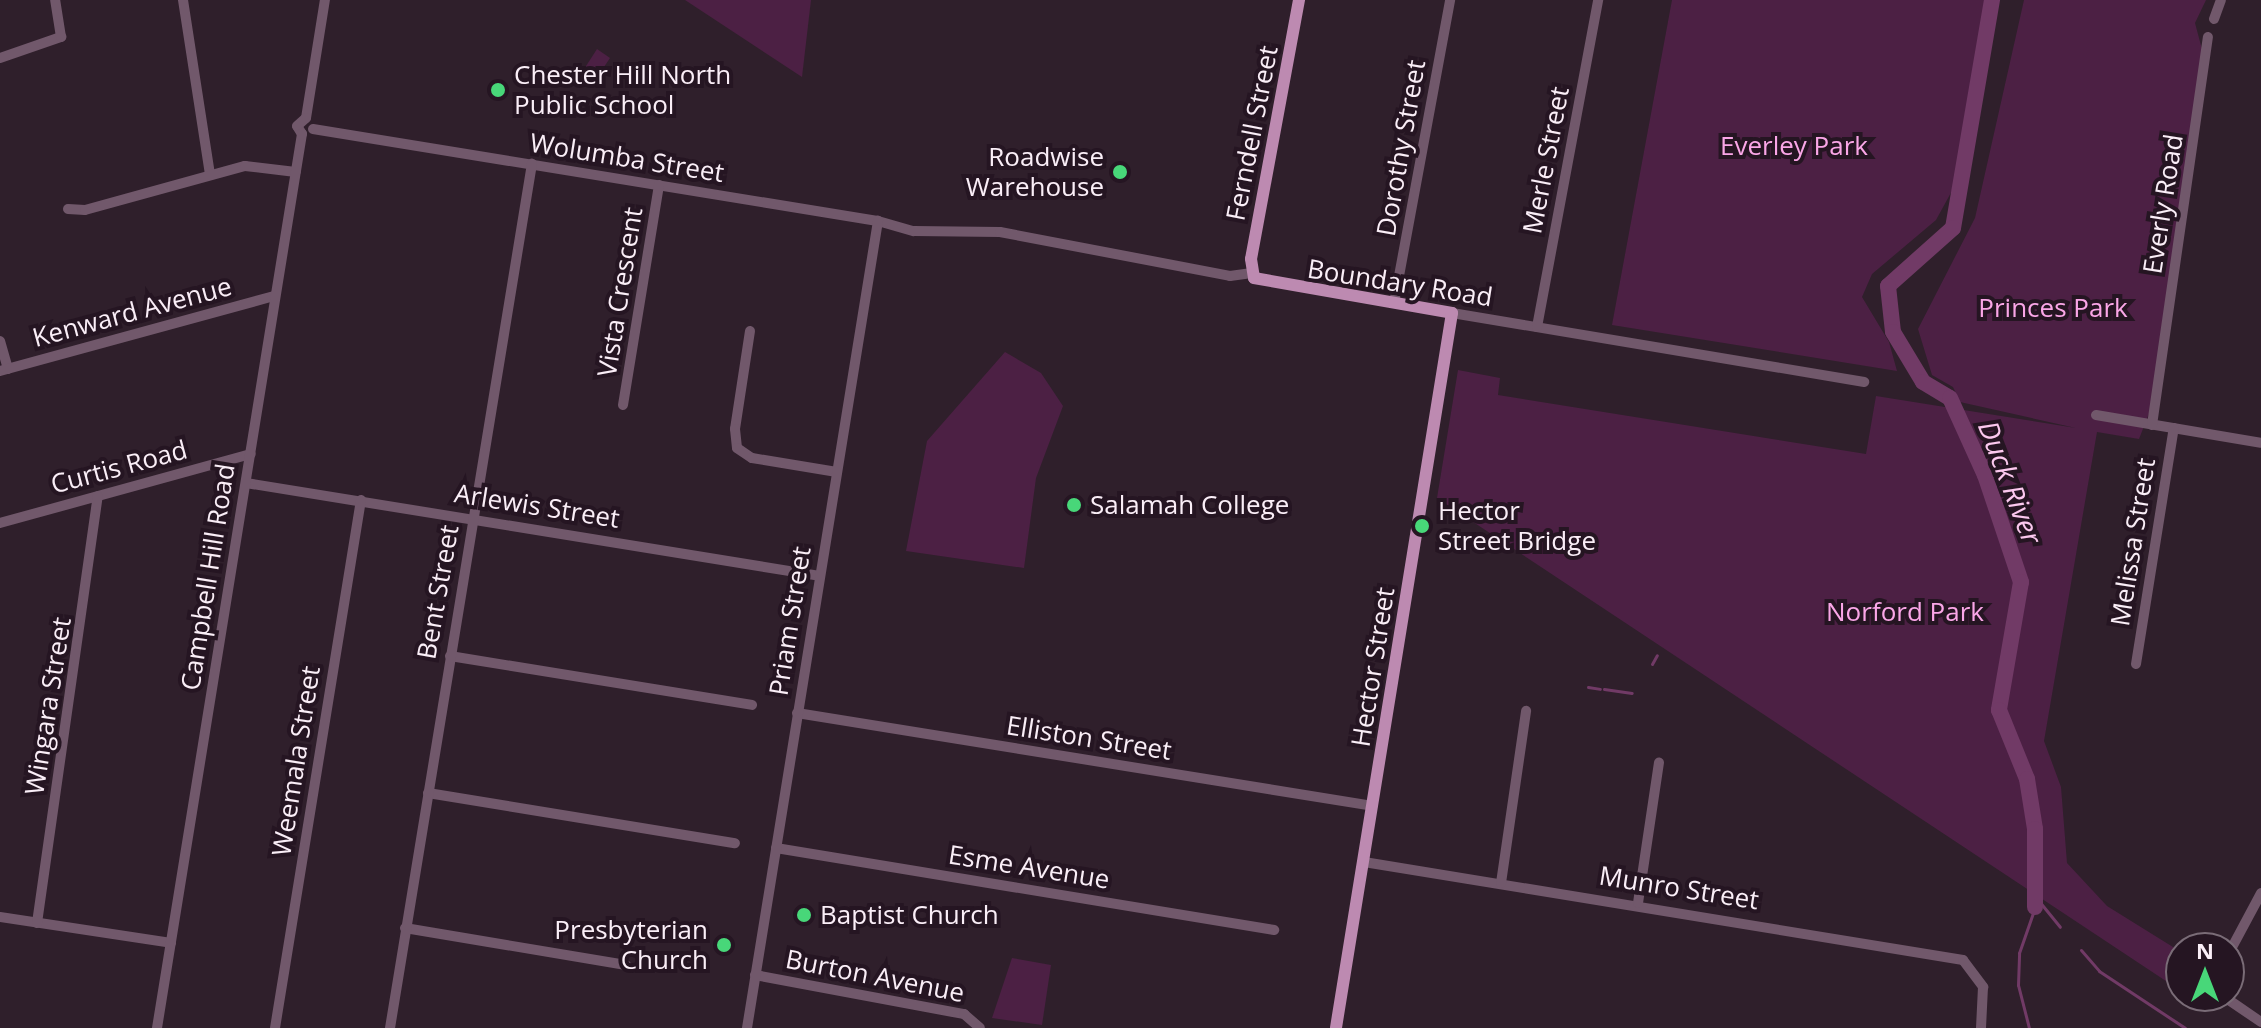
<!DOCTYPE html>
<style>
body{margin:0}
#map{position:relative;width:2261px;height:1028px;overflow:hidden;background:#2f1f2b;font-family:"Open Sans",sans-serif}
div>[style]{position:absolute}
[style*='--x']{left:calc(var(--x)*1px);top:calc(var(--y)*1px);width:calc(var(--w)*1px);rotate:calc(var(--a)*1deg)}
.green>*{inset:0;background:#4c2044}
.stream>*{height:3px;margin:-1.5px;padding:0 1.5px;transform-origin:1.5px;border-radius:1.5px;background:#713a66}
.river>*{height:16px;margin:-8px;padding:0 8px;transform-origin:8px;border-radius:8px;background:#713a66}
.minor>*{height:10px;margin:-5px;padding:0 5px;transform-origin:5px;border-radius:5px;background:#71586b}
.major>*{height:12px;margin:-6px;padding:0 6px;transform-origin:6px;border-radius:6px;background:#bd8ab1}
.dots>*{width:22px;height:22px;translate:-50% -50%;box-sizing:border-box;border:4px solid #251522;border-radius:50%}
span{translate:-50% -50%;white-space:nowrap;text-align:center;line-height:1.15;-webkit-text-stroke:8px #251522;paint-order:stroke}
.poi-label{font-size:26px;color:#faeef7}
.left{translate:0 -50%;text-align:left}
.right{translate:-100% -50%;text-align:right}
.street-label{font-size:26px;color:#faeef7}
.park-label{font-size:26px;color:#faa6e7}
.water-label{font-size:28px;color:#fbc8ee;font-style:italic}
.north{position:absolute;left:2165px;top:932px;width:80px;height:80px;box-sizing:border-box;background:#251522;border:2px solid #7a6c77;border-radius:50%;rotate:0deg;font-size:22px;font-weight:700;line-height:32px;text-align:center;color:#faeef7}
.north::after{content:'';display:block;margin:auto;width:28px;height:36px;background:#48d779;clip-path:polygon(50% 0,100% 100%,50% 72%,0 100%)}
</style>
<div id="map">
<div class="green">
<div style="clip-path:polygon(685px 0,811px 0,802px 77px)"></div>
<div style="clip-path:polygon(1672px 0,1991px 0,1995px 12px,1975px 61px,1970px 158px,1936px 220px,1872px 274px,1862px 297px,1889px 342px,1897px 371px,1612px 325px)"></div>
<div style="clip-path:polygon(2024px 0,2206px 0,2195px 23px,2203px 53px,2150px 411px,2139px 439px,2097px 432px,2044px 741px,2061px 787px,2067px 863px,2107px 906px,2181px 952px,2181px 991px,1437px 498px,1458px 370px,1500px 378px,1498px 395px,1866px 454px,1876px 396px,2076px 428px,1960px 402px,1953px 387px,1932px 375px,1918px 329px,1975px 218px)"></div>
<div style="clip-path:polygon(597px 49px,610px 58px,592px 85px,579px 77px)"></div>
<div style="clip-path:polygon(1005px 352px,1041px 373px,1063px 406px,1036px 478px,1024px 568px,906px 551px,927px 441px)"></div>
<div style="clip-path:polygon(1012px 958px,1051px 965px,1042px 1025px,992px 1018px)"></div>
</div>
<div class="stream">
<div style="--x:1652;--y:664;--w:10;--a:-61"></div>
<div style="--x:1588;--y:687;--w:12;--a:9"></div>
<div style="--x:1604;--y:689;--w:28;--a:8"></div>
<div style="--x:2034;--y:895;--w:41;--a:50.9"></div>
<div style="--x:2081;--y:950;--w:28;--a:49"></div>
<div style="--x:2099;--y:971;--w:103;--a:33.5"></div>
<div style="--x:2029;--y:1028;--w:44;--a:-104.3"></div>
<div style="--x:2018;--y:985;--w:32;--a:-88"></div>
<div style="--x:2019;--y:953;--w:49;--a:-70.8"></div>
</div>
<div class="river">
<div style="--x:1992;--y:0;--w:231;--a:99.7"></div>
<div style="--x:1953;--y:228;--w:87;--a:138.3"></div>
<div style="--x:1888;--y:286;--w:46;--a:83.8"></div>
<div style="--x:1893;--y:332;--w:58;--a:59"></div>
<div style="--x:1923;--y:382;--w:31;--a:31"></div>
<div style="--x:1950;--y:398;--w:85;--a:65.6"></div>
<div style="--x:1985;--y:475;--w:113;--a:71.4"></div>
<div style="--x:2021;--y:582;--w:130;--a:99.8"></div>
<div style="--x:1999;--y:710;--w:74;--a:67.9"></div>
<div style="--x:2027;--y:779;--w:51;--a:80.9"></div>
<div style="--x:2035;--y:829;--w:78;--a:90"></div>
</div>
<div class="minor">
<div style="--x:183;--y:0;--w:177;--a:81.2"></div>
<div style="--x:2214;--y:19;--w:20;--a:-70"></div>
<div style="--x:0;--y:58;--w:65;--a:-19"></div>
<div style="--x:61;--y:37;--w:37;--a:-99"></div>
<div style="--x:306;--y:118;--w:120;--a:-80.9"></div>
<div style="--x:313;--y:129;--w:572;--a:9.25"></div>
<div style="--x:878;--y:221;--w:37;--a:16"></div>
<div style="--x:914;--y:231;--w:86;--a:0.7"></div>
<div style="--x:1000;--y:232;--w:234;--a:10.8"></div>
<div style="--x:1230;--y:276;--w:22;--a:-8"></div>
<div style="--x:302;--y:134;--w:9;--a:-122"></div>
<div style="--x:297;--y:126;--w:12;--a:-42"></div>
<div style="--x:68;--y:209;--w:17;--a:3"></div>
<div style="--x:85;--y:210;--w:166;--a:-15.4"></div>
<div style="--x:245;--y:166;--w:51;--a:6.7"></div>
<div style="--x:1394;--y:303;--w:308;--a:-79.5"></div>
<div style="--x:1452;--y:313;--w:418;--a:9.5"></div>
<div style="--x:1537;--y:327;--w:333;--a:-79.4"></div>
<div style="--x:750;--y:331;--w:99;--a:98.7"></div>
<div style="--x:735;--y:429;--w:19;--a:84"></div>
<div style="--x:737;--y:448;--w:18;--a:34"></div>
<div style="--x:752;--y:458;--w:86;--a:9.4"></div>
<div style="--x:0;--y:341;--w:29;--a:74"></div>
<div style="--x:0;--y:371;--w:285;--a:-15.3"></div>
<div style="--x:623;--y:405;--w:223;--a:-80.7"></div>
<div style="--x:2096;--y:415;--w:167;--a:9.6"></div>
<div style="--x:2152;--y:425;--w:392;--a:-81.8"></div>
<div style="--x:246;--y:483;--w:581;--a:9.2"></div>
<div style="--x:0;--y:523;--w:260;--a:-15.4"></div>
<div style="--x:450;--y:656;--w:306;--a:9.2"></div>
<div style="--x:2136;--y:664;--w:239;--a:-80.9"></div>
<div style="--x:797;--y:713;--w:583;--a:9.17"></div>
<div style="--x:428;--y:793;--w:311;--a:9.3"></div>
<div style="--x:776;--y:848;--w:505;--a:9.35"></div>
<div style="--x:1364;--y:862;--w:607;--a:9.29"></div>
<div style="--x:1963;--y:960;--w:34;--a:53"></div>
<div style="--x:1983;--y:987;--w:41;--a:92.8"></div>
<div style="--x:1501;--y:883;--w:174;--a:-81.7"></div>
<div style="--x:1638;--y:903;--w:142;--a:-81.5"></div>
<div style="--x:0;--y:917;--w:173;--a:8.6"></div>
<div style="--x:37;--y:923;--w:431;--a:-81.9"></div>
<div style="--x:405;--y:928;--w:224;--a:9.5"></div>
<div style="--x:2229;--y:953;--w:68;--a:-61.9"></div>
<div style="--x:755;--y:975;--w:213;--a:10.6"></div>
<div style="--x:964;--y:1014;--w:21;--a:41"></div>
<div style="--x:2223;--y:996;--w:46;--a:34.4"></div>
<div style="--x:157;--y:1028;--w:906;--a:-80.79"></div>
<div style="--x:275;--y:1028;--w:535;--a:-80.75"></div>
<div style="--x:390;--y:1028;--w:876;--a:-80.67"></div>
<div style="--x:747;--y:1028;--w:818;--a:-80.78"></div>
</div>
<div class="major">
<div style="--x:1299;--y:0;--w:263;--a:100.5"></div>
<div style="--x:1251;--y:259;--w:19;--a:81"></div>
<div style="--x:1254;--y:278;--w:201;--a:10"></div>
<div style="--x:1452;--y:313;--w:724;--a:99.22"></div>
</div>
<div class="dots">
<div style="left:498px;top:90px;background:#48d779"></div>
<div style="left:1120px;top:172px;background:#48d779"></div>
<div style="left:1074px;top:505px;background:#48d779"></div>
<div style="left:1422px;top:526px;background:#48d779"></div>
<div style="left:804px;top:915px;background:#48d779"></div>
<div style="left:724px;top:945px;background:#48d779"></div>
</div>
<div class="poi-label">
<span class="left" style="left:514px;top:90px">Chester Hill North<br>Public School</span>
<span class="right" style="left:1104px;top:172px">Roadwise<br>Warehouse</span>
<span class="left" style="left:1090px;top:505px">Salamah College</span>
<span class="left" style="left:1438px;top:526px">Hector<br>Street Bridge</span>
<span class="left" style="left:820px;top:915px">Baptist Church</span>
<span class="right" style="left:708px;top:945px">Presbyterian<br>Church</span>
</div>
<div class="street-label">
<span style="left:1252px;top:133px;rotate:-79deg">Ferndell Street</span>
<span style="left:1401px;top:148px;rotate:-80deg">Dorothy Street</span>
<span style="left:627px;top:158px;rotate:9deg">Wolumba Street</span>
<span style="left:1546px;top:160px;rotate:-79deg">Merle Street</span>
<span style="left:2163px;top:204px;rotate:-81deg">Everly Road</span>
<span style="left:1400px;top:283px;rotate:9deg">Boundary Road</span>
<span style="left:620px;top:292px;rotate:-81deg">Vista Crescent</span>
<span style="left:132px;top:312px;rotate:-15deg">Kenward Avenue</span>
<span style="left:119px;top:467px;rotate:-15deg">Curtis Road</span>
<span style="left:537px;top:506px;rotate:9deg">Arlewis Street</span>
<span style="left:2133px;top:542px;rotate:-81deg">Melissa Street</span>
<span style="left:208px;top:577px;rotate:-81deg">Campbell Hill Road</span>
<span style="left:438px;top:592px;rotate:-80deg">Bent Street</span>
<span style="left:790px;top:621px;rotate:-81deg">Priam Street</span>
<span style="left:1373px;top:667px;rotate:-81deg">Hector Street</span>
<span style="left:48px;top:706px;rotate:-81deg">Wingara Street</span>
<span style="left:1089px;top:738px;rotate:9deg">Elliston Street</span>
<span style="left:296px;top:761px;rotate:-81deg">Weemala Street</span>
<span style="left:1029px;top:867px;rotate:9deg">Esme Avenue</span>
<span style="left:1679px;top:888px;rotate:9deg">Munro Street</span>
<span style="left:875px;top:976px;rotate:11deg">Burton Avenue</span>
</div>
<div class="park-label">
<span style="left:1794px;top:146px">Everley Park</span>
<span style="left:2053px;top:308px">Princes Park</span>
<span style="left:1905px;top:612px">Norford Park</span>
</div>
<div class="water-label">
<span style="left:2011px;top:482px;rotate:69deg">Duck River</span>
</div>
<div class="north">N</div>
</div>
